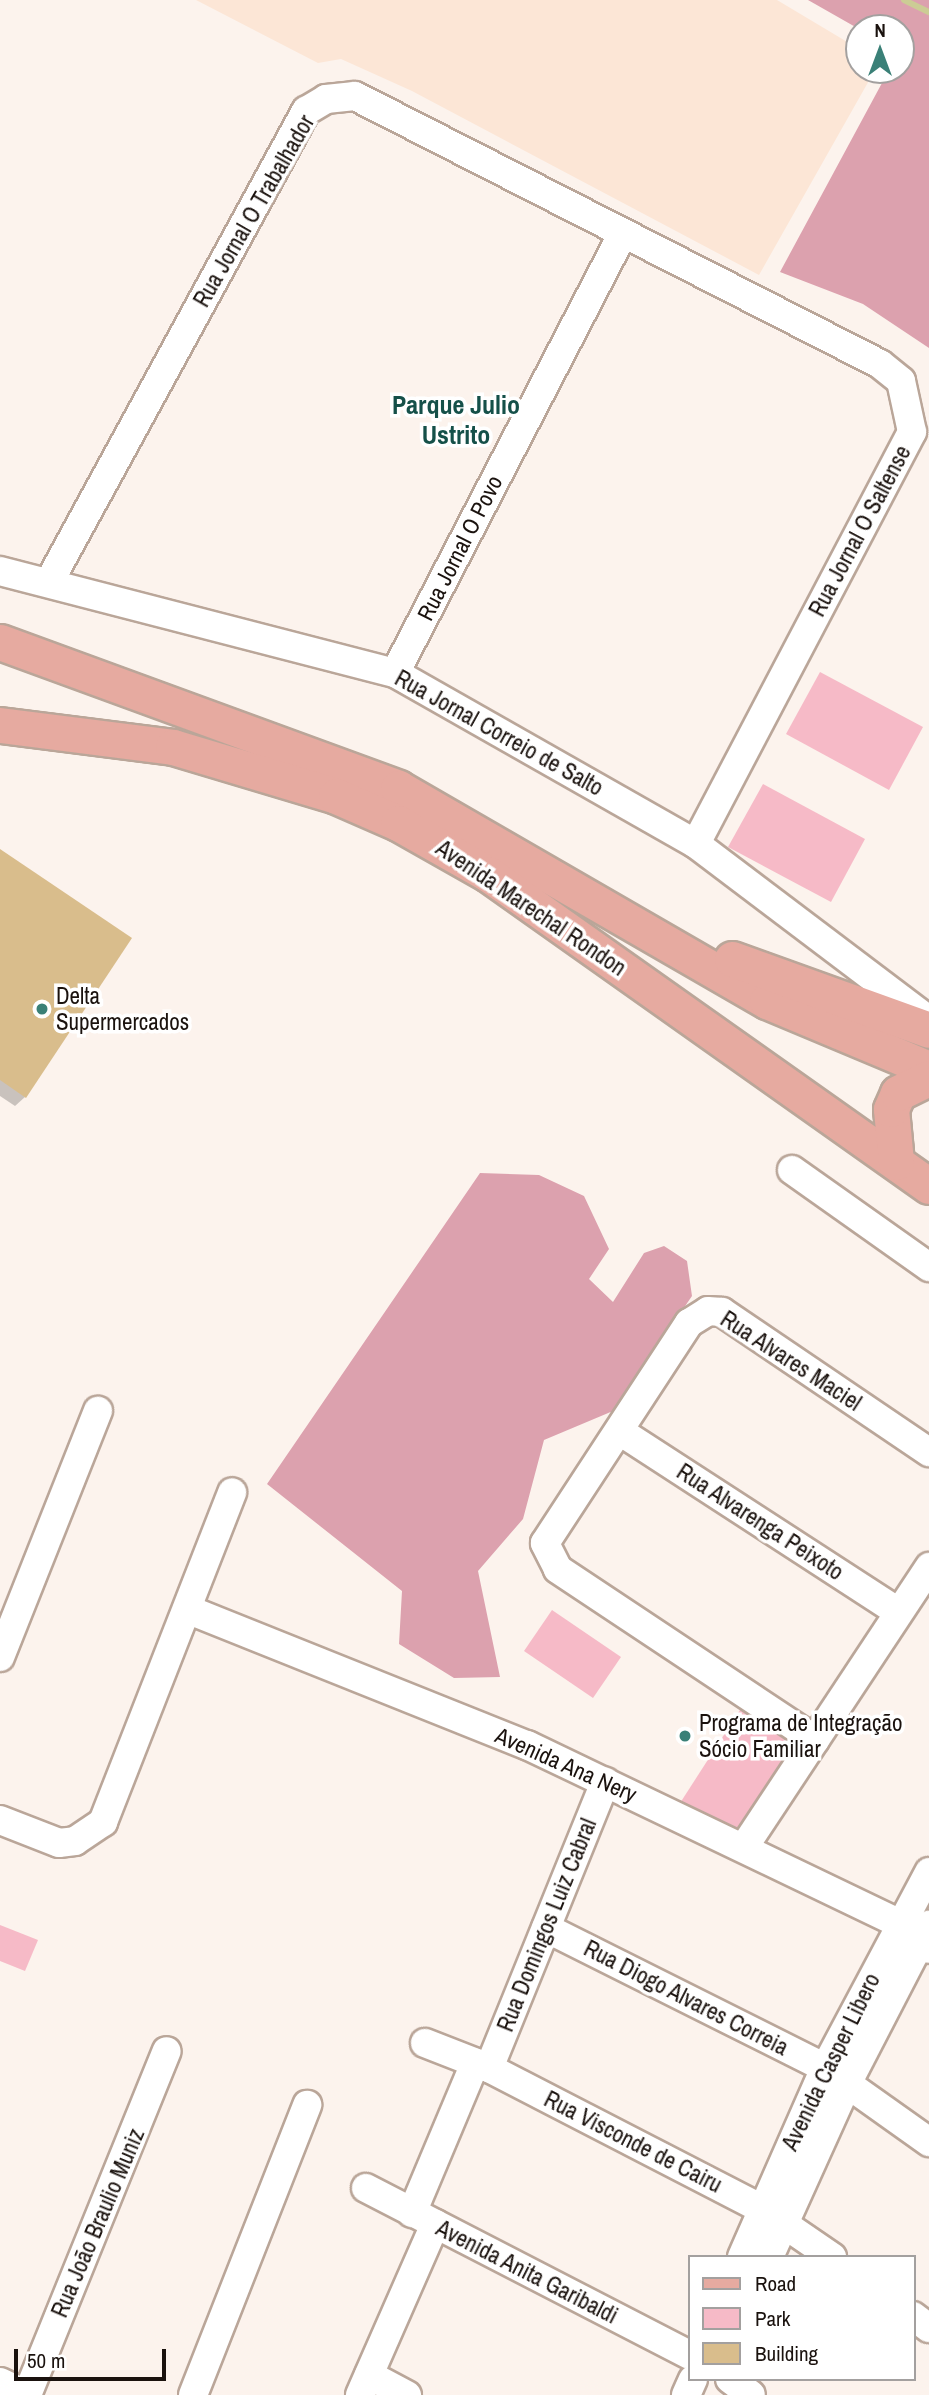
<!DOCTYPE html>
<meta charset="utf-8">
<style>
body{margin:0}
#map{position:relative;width:929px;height:2395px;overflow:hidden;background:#fcf3ed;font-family:"Archivo Narrow",sans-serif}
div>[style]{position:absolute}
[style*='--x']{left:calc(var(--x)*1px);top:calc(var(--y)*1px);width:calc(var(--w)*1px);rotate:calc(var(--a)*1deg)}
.built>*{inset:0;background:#fce6d6}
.green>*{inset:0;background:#f6bac7}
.forest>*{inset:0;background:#dca1ae}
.shadow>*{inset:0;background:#0003}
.stream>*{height:6px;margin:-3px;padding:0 3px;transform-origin:3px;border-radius:3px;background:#cccc95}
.building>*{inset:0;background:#d9bd8c}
.roads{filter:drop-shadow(2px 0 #baa699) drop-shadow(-2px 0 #baa699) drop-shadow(0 2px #baa699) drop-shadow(0 -2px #baa699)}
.minor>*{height:28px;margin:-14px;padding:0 14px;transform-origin:14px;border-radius:14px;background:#fff}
.major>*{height:35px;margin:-17.5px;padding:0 17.5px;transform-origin:17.5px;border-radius:17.5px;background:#e6aaa0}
.dots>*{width:19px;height:19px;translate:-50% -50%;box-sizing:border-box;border:4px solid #fff;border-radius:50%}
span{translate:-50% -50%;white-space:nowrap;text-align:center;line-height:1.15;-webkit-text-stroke:7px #fff;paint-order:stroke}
.street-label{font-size:23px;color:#1a120e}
.poi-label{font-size:23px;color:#1a120e}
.left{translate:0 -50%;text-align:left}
.quarter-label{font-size:26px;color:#155049;font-weight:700}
.legend{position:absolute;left:688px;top:2255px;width:228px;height:126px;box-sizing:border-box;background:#fff;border:2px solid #a3a09f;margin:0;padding:9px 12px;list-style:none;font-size:21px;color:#1a120e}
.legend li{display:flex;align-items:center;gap:14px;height:35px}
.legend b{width:35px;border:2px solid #a3a09f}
.north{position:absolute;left:845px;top:14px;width:70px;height:70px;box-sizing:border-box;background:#fff;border:2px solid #a3a09f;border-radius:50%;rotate:0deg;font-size:19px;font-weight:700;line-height:28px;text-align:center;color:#1a120e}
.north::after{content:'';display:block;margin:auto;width:24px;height:32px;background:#3a8077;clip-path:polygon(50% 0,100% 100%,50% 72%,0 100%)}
.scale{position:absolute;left:14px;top:2349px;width:152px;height:32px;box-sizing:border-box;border:4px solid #1a120e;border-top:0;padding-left:9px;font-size:21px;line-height:24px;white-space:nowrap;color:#1a120e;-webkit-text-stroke:5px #fff;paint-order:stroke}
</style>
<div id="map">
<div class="built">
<div style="clip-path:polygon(196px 0,777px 0,859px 49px,859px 70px,875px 70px,759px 275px,412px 91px,341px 59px,318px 63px)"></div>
</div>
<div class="green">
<div style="clip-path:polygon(820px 672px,923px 727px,889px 790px,786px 734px)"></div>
<div style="clip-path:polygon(763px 784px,865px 839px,831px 902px,728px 847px)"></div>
<div style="clip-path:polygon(552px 1610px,621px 1657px,593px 1698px,524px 1651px)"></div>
<div style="clip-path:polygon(749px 1696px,815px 1740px,744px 1847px,673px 1814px)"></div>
<div style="clip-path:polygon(0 1925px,38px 1940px,25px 1971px,0 1961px)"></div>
</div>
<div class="forest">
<div style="clip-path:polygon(808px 0,929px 0,929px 348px,863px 304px,780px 272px,889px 70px,901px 70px,901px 28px,859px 29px)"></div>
<div style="clip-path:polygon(480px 1173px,539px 1175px,584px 1196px,609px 1249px,589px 1279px,613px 1302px,644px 1253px,664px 1246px,687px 1261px,692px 1296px,613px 1411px,544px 1440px,523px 1519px,478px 1571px,500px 1677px,454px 1678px,399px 1644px,402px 1591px,267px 1484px)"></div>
</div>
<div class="shadow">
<div style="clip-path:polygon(0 851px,25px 1097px,15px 1106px,0 1096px)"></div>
</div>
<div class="stream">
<div style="--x:904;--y:0;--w:28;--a:26"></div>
</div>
<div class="building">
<div style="clip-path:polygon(0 849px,132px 938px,26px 1098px,0 1080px)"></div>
</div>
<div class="roads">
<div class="minor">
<div style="--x:0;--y:571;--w:408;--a:14.5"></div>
<div style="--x:395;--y:673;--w:346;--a:29.6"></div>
<div style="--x:696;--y:844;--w:292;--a:37.1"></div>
<div style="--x:49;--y:582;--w:537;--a:-61.38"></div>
<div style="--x:306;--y:111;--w:23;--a:-31"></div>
<div style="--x:326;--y:99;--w:29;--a:-6"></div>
<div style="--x:355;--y:96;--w:589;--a:27.04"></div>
<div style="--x:880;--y:364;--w:27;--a:39"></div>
<div style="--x:901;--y:381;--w:52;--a:77.8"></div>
<div style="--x:912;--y:432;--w:465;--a:117.7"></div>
<div style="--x:395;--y:673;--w:492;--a:-62.6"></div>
<div style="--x:792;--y:1170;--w:168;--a:35.3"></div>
<div style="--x:621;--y:1432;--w:330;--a:33"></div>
<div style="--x:189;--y:1610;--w:364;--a:21.8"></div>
<div style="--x:527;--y:1745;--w:411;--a:25.6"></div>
<div style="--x:898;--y:1923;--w:40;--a:40"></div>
<div style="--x:0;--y:1657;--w:265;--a:-68.3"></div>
<div style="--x:815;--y:1740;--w:309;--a:-146.4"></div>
<div style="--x:558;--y:1569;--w:29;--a:-117"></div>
<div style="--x:545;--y:1543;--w:263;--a:-56.8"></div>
<div style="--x:689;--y:1323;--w:22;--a:-32"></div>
<div style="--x:708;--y:1311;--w:14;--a:4"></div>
<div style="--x:722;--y:1312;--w:250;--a:34.1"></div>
<div style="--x:0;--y:1820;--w:63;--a:21.3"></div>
<div style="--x:59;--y:1843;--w:16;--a:-7"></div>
<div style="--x:75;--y:1841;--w:34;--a:-34"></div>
<div style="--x:103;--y:1822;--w:354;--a:-68.6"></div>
<div style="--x:744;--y:1847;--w:336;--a:-56.5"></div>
<div style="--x:546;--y:1928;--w:312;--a:26.6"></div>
<div style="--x:825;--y:2068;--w:128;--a:35.4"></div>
<div style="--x:425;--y:2043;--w:69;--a:21.3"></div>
<div style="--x:489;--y:2068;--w:307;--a:27.3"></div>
<div style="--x:762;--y:2209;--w:85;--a:34.4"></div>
<div style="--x:489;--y:2068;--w:309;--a:-67.9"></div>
<div style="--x:366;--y:2188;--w:364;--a:27.3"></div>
<div style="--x:412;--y:2213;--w:163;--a:-67.2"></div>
<div style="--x:742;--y:2257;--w:206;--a:-66.3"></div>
<div style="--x:825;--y:2068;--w:222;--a:-62"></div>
<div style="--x:769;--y:2257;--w:192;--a:-65.7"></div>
<div style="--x:848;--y:2082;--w:177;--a:-62.7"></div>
<div style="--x:913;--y:2316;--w:20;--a:37"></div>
<div style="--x:369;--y:2375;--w:43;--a:27.8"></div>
<div style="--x:730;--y:2379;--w:26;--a:37"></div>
<div style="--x:0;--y:2382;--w:31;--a:25"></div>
<div style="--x:27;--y:2395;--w:371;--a:-67.9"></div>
<div style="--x:193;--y:2395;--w:312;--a:-68.5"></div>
<div style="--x:360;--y:2395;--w:187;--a:-66.3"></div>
<div style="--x:686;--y:2395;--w:17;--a:-66"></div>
</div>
<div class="major">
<div style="--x:0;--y:642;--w:424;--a:20.1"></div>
<div style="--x:398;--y:788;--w:426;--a:30"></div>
<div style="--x:767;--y:1001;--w:176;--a:22.8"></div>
<div style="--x:0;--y:725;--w:174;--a:7.2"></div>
<div style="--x:173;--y:747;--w:170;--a:16.7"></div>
<div style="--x:336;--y:796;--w:68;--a:23.5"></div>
<div style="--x:398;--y:823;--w:103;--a:29.5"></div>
<div style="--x:488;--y:874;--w:540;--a:35.28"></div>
<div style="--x:732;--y:959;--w:209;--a:19.8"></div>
<div style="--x:896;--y:1162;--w:53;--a:-95.4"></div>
<div style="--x:891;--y:1109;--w:17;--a:-66"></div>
<div style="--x:898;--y:1093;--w:34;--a:-26"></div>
</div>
</div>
<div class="dots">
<div style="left:42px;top:1009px;background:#3a8077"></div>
<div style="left:685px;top:1736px;background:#3a8077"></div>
</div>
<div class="street-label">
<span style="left:254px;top:211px;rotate:-60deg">Rua Jornal O Trabalhador</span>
<span style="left:860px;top:531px;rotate:-62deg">Rua Jornal O Saltense</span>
<span style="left:460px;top:548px;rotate:-63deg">Rua Jornal O Povo</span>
<span style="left:499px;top:733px;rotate:29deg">Rua Jornal Correio de Salto</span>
<span style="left:531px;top:908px;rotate:34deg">Avenida Marechal Rondon</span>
<span style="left:791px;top:1361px;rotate:33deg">Rua Alvares Maciel</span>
<span style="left:760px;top:1522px;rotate:33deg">Rua Alvarenga Peixoto</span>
<span style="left:566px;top:1765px;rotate:24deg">Avenida Ana Nery</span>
<span style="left:547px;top:1925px;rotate:-68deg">Rua Domingos Luiz Cabral</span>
<span style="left:686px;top:1998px;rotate:27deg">Rua Diogo Alvares Correia</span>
<span style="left:831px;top:2062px;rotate:-64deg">Avenida Casper Libero</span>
<span style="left:633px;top:2142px;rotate:27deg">Rua Visconde de Cairu</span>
<span style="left:98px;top:2223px;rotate:-67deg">Rua João Braulio Muniz</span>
<span style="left:527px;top:2272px;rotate:27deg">Avenida Anita Garibaldi</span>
</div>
<div class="poi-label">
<span class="left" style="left:56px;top:1009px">Delta<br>Supermercados</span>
<span class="left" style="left:699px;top:1736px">Programa de Integração<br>Sócio Familiar</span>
</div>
<div class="quarter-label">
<span style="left:456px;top:420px">Parque Julio<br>Ustrito</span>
</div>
<ul class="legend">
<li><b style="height:9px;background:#e6aaa0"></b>Road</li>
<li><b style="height:19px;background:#f6bac7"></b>Park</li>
<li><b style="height:19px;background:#d9bd8c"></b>Building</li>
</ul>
<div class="north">N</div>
<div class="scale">50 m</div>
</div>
